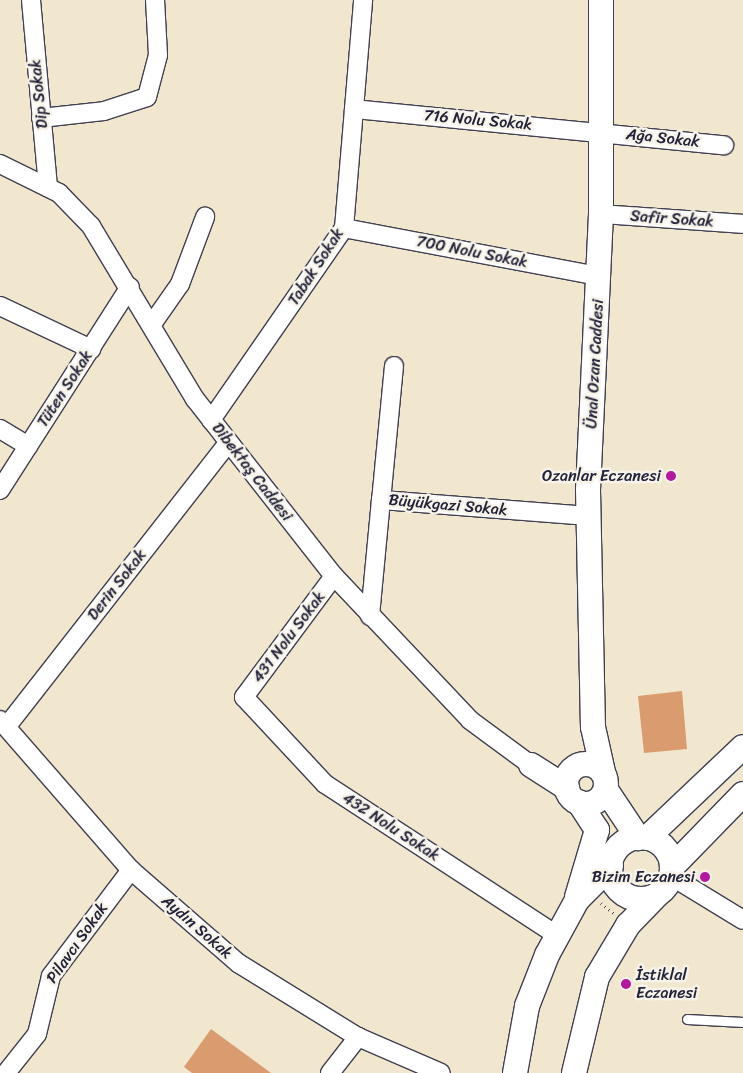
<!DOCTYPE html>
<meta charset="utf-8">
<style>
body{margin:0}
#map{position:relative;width:743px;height:1073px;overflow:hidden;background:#f1e7cf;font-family:Sriracha,sans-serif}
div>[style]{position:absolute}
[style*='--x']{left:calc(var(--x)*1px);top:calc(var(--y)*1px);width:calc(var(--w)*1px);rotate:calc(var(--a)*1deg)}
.building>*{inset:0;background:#da9c6e}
.path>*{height:3px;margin-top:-1.5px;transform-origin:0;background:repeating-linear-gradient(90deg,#414051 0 1px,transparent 0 5px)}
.roads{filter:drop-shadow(1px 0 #414051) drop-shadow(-1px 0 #414051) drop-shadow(0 1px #414051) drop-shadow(0 -1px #414051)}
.lane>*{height:9px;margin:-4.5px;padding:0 4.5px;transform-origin:4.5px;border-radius:4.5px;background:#fff}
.street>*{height:18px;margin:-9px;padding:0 9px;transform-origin:9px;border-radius:9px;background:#fff}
.secondary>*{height:24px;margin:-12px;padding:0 12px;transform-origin:12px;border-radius:12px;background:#fff}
.secondary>.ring{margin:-12px;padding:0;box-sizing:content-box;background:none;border:24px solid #fff;border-radius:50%}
.dots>*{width:14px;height:14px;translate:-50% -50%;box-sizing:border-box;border:2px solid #f7f3e8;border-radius:50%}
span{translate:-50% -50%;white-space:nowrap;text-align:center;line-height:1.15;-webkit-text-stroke:5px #f7f3e8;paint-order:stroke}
.street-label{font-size:16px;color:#22223b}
.poi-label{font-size:16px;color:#22223b}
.right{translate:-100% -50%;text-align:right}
.left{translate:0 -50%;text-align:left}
</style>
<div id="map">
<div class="building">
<div style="clip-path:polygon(682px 691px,687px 749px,644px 753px,638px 696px)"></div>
<div style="clip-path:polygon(211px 1029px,271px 1073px,192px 1073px,184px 1067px)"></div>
</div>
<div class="path">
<div style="--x:601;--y:903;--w:16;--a:38"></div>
</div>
<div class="roads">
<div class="lane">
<div style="--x:687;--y:1019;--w:56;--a:3.1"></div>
</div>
<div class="street">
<div style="--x:31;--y:0;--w:188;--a:84.8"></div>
<div style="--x:354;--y:109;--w:372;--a:5.6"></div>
<div style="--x:41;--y:118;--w:63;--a:-6.3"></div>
<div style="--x:104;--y:111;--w:45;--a:-18"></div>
<div style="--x:147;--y:97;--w:43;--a:-75.3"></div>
<div style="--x:158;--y:55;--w:55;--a:-93.1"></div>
<div style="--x:0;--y:164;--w:66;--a:26.2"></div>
<div style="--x:59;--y:193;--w:46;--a:45.9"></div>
<div style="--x:91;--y:226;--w:202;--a:59"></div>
<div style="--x:195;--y:399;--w:225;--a:51.9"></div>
<div style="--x:334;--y:576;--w:198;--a:46.6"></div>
<div style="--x:470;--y:720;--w:76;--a:36.4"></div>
<div style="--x:601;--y:214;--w:142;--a:4"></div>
<div style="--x:344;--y:228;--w:259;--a:10.7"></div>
<div style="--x:0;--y:306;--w:101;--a:25.3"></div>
<div style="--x:152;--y:324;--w:49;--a:-55"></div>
<div style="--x:180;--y:284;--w:72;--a:-69.5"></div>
<div style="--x:394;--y:366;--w:135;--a:95.5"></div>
<div style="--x:381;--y:500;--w:209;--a:4.4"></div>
<div style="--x:211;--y:420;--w:234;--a:-55.3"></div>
<div style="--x:344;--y:228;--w:229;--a:-85.2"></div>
<div style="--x:0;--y:429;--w:33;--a:31"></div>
<div style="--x:0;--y:490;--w:241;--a:-57.4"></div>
<div style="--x:334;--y:576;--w:151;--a:126.6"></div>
<div style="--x:244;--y:697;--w:119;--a:47"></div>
<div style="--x:325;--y:784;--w:277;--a:33.1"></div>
<div style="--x:370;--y:616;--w:117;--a:-84.6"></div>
<div style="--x:0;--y:720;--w:199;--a:48.9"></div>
<div style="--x:131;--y:870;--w:142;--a:41"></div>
<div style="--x:238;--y:963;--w:141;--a:31.7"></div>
<div style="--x:358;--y:1037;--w:90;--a:23.4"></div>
<div style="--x:7;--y:726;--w:358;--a:-52"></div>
<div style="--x:671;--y:876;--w:84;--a:31.4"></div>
<div style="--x:6;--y:1073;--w:50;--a:-51.5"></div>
<div style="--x:37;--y:1034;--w:60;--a:-76.4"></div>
<div style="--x:51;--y:976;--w:133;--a:-53"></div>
<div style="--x:330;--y:1073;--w:46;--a:-52.1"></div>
</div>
<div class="secondary">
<div style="--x:601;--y:0;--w:214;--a:90"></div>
<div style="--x:601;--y:214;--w:276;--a:92.7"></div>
<div style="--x:588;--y:490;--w:237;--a:88.8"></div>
<div style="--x:593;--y:727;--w:46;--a:77.5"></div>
<div class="ring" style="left:566px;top:764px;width:16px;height:16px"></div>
<div style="--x:531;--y:765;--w:43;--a:32.6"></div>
<div style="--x:606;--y:790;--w:58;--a:56.3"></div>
<div class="ring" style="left:610px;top:837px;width:38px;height:38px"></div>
<div style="--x:647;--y:838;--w:132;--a:-43.5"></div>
<div style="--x:672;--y:867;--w:102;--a:-45.8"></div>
<div style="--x:577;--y:897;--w:70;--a:-73.4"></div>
<div style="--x:597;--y:830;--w:33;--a:-123"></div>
<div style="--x:515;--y:1073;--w:68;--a:-79.8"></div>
<div style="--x:527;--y:1006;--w:55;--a:-68.6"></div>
<div style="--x:547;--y:955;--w:63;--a:-61.4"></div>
<div style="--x:577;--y:900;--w:48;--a:-45"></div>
<div style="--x:574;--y:1073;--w:99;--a:-76.5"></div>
<div style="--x:597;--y:977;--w:61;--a:-59.2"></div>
<div style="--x:628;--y:925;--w:40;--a:-46"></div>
</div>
</div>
<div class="dots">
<div style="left:671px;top:476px;background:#b5179e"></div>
<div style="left:705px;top:877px;background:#b5179e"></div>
<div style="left:626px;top:984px;background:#b5179e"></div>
</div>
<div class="street-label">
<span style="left:39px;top:94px;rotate:-96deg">Dip Sokak</span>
<span style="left:478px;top:120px;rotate:5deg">716 Nolu Sokak</span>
<span style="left:663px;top:138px;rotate:6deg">Ağa Sokak</span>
<span style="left:672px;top:219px;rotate:4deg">Safir Sokak</span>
<span style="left:472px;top:252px;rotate:11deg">700 Nolu Sokak</span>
<span style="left:316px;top:267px;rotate:-57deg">Tabak Sokak</span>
<span style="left:595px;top:364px;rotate:-87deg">Ünal Ozan Caddesi</span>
<span style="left:65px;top:389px;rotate:-57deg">Tüten Sokak</span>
<span style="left:252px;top:472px;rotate:52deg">Dibektaş Caddesi</span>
<span style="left:448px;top:505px;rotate:5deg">Büyükgazi Sokak</span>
<span style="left:117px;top:585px;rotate:-52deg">Derin Sokak</span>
<span style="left:289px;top:637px;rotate:-53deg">431 Nolu Sokak</span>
<span style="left:391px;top:827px;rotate:33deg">432 Nolu Sokak</span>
<span style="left:197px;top:927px;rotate:41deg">Aydın Sokak</span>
<span style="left:77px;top:943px;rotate:-55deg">Pilavcı Sokak</span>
</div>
<div class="poi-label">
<span class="right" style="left:661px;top:476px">Ozanlar Eczanesi</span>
<span class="right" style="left:695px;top:877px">Bizim Eczanesi</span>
<span class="left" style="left:636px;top:984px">İstiklal<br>Eczanesi</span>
</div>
</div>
